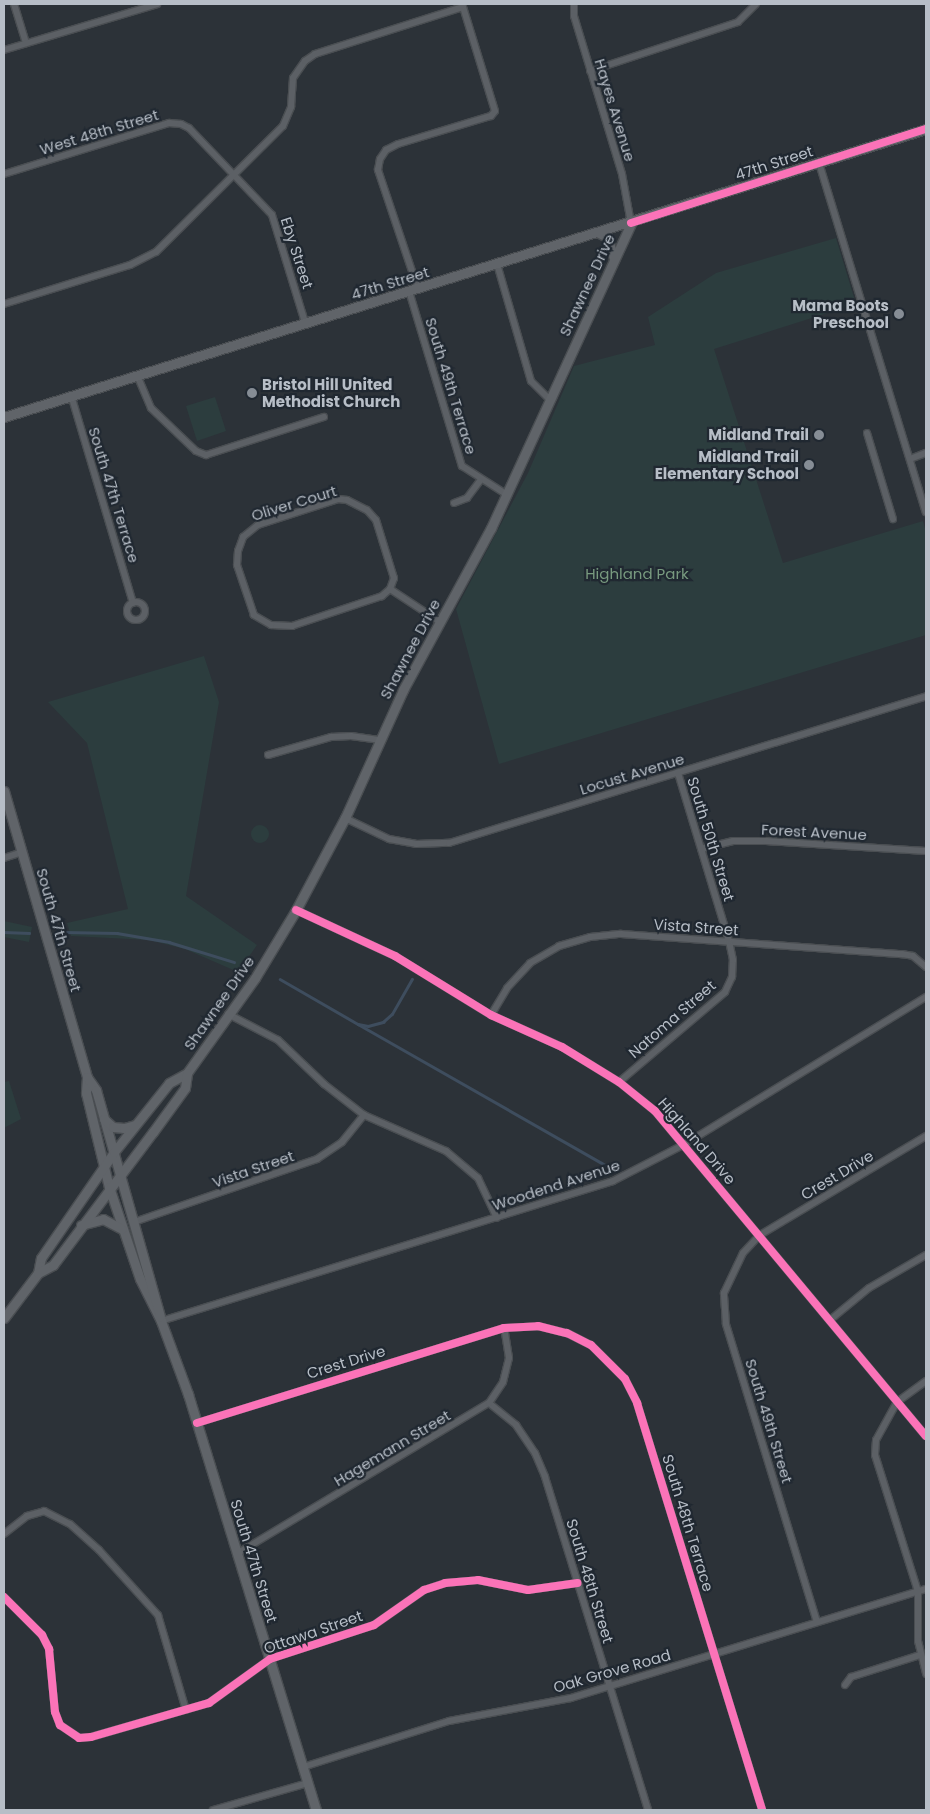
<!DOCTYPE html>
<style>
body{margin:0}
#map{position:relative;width:930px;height:1814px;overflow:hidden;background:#2c3238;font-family:Poppins,sans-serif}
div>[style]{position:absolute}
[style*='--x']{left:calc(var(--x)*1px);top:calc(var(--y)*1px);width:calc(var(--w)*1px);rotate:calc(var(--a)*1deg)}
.green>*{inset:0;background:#2c3d3e}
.round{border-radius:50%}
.stream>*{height:2.5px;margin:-1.25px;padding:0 1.25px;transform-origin:1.25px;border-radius:1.25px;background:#3e4d5e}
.roads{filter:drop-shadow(1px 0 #4a4e52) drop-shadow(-1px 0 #4a4e52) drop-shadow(0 1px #4a4e52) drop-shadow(0 -1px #4a4e52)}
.street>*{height:6px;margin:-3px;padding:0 3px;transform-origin:3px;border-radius:3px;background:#5c6065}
.street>.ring{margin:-3px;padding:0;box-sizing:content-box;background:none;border:6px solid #5c6065;border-radius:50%}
.secondary>*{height:9px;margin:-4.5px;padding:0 4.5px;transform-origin:4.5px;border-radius:4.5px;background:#606469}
.cycleway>*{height:8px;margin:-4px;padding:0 4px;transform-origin:4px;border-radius:4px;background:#fb73b8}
.dots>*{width:14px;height:14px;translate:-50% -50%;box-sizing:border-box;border:2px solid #202831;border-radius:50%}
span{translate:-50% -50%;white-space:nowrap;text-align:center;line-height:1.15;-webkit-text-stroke:4.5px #202831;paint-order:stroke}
.street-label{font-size:15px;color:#b7bec7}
.poi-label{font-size:15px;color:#b7bec7;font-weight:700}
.right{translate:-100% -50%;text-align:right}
.left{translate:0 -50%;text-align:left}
.park-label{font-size:15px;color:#789a7f}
.frame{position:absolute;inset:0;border:5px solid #b7bec7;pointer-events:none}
</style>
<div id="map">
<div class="green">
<div style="clip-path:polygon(836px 238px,856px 304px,714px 349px,783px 563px,923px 521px,926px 532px,926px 635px,499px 764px,456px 609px,528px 473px,574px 366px,655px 345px,648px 317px,716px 273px)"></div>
<div style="clip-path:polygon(215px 397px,226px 431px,197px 441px,186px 406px)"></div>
<div style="clip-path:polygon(204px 656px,219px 702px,186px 896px,257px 945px,238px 972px,185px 949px,149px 940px,71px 936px,67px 923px,128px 909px,87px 743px,48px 702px)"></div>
<div class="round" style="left:251px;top:825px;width:18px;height:18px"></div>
<div style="clip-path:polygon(4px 921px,32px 927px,29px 942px,4px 937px)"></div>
<div style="clip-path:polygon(9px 1081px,21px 1119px,4px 1128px,4px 1082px)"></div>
</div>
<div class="stream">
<div style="--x:4;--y:932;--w:25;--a:2"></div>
<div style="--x:63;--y:932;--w:54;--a:1.1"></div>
<div style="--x:117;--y:933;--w:53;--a:9.8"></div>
<div style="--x:169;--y:942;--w:68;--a:17.1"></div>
<div style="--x:280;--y:979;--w:90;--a:30"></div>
<div style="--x:358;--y:1024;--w:10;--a:11"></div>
<div style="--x:368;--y:1026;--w:16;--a:-15"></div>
<div style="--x:383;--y:1022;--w:12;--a:-42"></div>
<div style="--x:392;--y:1014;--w:40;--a:-60.3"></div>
<div style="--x:358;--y:1024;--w:287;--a:29.7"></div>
</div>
<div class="roads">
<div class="street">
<div style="--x:14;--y:4;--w:41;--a:72.9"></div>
<div style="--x:574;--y:4;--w:12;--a:90"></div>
<div style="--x:574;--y:16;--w:165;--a:73.1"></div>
<div style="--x:622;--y:174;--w:50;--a:79.6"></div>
<div style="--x:4;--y:50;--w:160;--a:-16.7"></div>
<div style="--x:590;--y:71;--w:156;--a:-18.3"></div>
<div style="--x:738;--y:22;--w:25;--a:-45"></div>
<div style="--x:819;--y:163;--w:365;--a:73"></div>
<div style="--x:4;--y:174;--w:173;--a:-17.2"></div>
<div style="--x:169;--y:123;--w:12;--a:5"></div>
<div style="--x:181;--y:124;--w:9;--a:27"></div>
<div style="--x:189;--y:128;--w:120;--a:46.3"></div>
<div style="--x:272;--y:215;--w:112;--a:72.9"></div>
<div style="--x:497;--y:264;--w:122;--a:73.8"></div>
<div style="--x:531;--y:381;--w:25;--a:45"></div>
<div style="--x:418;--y:289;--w:126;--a:-108.6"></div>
<div style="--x:378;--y:170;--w:11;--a:-80"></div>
<div style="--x:380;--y:159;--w:11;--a:-56"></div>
<div style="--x:386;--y:150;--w:13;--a:-27"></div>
<div style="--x:398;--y:144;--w:97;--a:-16.8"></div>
<div style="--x:491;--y:116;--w:6;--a:-51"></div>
<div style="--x:495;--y:111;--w:112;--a:-107.1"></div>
<div style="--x:409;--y:291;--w:183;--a:73.2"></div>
<div style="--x:462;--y:466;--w:52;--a:32.5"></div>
<div style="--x:4;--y:304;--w:132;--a:-17.2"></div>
<div style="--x:130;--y:265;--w:29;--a:-27"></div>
<div style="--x:156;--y:252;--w:179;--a:-44.8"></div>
<div style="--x:283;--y:126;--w:21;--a:-67"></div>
<div style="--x:291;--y:107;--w:29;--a:-86"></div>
<div style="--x:293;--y:78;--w:21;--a:-55"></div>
<div style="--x:305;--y:61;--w:12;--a:-35"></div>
<div style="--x:315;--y:54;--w:155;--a:-17.6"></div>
<div style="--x:137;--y:375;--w:36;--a:67"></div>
<div style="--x:151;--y:408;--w:62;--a:43.7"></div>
<div style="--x:196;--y:451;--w:11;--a:22"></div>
<div style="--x:206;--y:455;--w:124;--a:-17.9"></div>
<div style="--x:71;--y:395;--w:217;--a:73.4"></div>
<div style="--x:867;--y:433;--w:90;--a:73.2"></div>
<div style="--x:910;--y:459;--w:17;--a:-21"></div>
<div style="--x:454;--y:503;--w:14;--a:-21"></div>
<div style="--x:467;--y:498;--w:21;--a:-53"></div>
<div style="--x:390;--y:589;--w:11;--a:139"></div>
<div style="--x:382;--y:596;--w:95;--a:161.6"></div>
<div style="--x:292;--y:626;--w:21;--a:-177"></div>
<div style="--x:271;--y:625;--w:20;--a:-150"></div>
<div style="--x:254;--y:615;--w:53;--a:-108.8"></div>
<div style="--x:237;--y:565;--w:14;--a:-86"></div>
<div style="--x:238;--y:551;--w:15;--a:-70"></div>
<div style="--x:243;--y:537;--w:19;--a:-39"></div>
<div style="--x:258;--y:525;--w:84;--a:-18"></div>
<div style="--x:338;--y:499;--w:9;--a:6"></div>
<div style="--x:347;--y:500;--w:22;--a:27"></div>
<div style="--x:367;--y:510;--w:13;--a:48"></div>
<div style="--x:376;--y:520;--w:61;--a:72.8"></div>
<div style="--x:394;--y:578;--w:12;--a:110"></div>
<div style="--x:390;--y:589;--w:60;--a:33.4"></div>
<div class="ring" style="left:127px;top:602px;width:12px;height:12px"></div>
<div style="--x:268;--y:755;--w:66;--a:-15.9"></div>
<div style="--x:331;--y:737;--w:20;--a:-3"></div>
<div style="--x:351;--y:736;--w:28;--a:8"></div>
<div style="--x:345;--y:818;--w:49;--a:25.5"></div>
<div style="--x:389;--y:839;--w:27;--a:10"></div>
<div style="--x:416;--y:844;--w:33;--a:-2"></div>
<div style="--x:449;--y:843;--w:499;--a:-17.1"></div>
<div style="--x:701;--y:849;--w:33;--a:-14"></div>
<div style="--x:733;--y:841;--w:33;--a:0"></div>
<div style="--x:766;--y:841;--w:160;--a:3.6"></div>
<div style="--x:4;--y:858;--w:19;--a:-18"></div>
<div style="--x:296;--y:910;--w:109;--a:24.9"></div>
<div style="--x:395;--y:956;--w:113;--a:31.6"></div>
<div style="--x:491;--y:1015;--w:78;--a:24.3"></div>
<div style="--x:562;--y:1047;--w:67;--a:31.6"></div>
<div style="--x:619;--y:1082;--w:46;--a:38.9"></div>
<div style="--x:655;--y:1111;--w:423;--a:50.2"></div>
<div style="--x:228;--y:1014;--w:56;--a:27.5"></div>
<div style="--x:278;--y:1040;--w:64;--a:43.7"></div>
<div style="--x:324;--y:1084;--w:51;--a:37.8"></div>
<div style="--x:364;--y:1115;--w:90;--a:23.7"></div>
<div style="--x:446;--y:1151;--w:42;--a:40.2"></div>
<div style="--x:478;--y:1178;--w:44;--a:64.6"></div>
<div style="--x:491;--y:1015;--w:31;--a:-59"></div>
<div style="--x:507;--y:988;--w:34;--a:-47"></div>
<div style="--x:530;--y:963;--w:34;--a:-30"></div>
<div style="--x:559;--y:946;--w:32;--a:-16"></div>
<div style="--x:590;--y:937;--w:31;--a:-6"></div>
<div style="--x:621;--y:934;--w:282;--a:4.1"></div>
<div style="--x:902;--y:954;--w:11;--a:10"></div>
<div style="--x:913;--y:956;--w:17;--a:40"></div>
<div style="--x:619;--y:1082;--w:139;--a:-40.3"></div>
<div style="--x:725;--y:992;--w:17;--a:-65"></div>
<div style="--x:732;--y:977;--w:17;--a:-87"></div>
<div style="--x:733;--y:960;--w:19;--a:-102"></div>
<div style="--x:729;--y:941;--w:176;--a:-106.9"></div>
<div style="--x:134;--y:1222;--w:194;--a:-19"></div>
<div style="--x:317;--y:1159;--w:30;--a:-34"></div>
<div style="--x:342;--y:1142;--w:35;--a:-51"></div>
<div style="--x:830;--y:1320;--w:50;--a:-39.4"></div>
<div style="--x:869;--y:1288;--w:66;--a:-30.1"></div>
<div style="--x:161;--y:1321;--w:473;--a:-17.2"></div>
<div style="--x:613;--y:1181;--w:81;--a:-27.2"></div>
<div style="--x:685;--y:1144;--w:282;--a:-31.4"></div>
<div style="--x:926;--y:1381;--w:36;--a:144"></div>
<div style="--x:897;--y:1402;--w:43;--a:118.9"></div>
<div style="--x:876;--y:1440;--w:15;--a:94"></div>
<div style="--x:875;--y:1455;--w:143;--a:72.5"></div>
<div style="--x:918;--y:1591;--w:50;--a:90"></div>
<div style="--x:918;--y:1641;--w:34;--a:76"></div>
<div style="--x:489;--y:1403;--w:35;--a:39"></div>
<div style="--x:516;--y:1425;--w:34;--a:56"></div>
<div style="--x:535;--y:1453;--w:26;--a:67"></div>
<div style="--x:545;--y:1477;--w:349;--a:72.8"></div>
<div style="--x:197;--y:1423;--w:321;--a:-17.2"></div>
<div style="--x:504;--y:1328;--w:34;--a:-3"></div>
<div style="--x:538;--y:1326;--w:30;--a:14"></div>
<div style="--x:567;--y:1333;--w:27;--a:27"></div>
<div style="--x:591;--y:1345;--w:48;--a:45"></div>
<div style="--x:625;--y:1379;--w:27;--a:63"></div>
<div style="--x:637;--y:1403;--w:426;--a:72.9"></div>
<div style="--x:4;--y:1534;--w:29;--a:-38"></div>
<div style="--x:27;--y:1516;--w:18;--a:-16"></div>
<div style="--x:44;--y:1511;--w:29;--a:27"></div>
<div style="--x:70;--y:1524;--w:39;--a:42"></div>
<div style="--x:99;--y:1550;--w:88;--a:47.8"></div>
<div style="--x:158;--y:1615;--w:99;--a:73.6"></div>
<div style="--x:238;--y:1553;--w:292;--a:-30.9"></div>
<div style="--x:489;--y:1403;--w:25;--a:-56"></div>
<div style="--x:503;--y:1382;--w:25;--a:-76"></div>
<div style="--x:509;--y:1358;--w:30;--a:-99"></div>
<div style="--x:4;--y:1597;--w:54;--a:45"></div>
<div style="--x:42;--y:1635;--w:16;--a:63"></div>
<div style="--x:49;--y:1649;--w:63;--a:84.6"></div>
<div style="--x:55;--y:1712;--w:14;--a:69"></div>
<div style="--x:60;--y:1725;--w:23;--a:34"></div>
<div style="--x:79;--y:1738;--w:12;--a:-5"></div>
<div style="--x:91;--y:1737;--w:123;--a:-16.1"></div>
<div style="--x:209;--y:1703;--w:75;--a:-35.8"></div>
<div style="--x:270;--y:1659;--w:109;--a:-18.1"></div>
<div style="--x:374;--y:1625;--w:61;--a:-35"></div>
<div style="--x:424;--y:1590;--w:22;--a:-18"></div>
<div style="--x:445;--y:1583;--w:33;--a:-5"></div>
<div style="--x:478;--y:1580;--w:51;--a:11.3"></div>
<div style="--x:528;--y:1590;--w:50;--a:-8"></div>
<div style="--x:817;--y:1622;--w:312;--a:-107"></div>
<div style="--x:726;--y:1324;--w:31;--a:-94"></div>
<div style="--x:724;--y:1293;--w:44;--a:-64.6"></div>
<div style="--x:743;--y:1253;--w:25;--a:-47"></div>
<div style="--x:760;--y:1235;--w:193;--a:-30.8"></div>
<div style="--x:845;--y:1685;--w:10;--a:-53"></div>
<div style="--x:851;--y:1677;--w:72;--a:-17.7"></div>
<div style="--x:303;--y:1767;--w:153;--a:-17.5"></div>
<div style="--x:449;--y:1721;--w:124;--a:-10.7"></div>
<div style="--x:571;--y:1698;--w:371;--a:-17.1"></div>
<div style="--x:213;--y:1810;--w:99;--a:-15.9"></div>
</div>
<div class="secondary">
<div style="--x:599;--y:233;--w:9;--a:27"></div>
<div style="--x:607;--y:237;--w:22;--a:72"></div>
<div style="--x:4;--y:417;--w:966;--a:-17.35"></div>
<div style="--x:4;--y:791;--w:298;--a:73.8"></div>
<div style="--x:87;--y:1077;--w:16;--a:94"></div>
<div style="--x:86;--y:1093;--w:97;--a:76.3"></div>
<div style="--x:109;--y:1187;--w:97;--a:71.4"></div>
<div style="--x:140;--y:1279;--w:47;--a:63.4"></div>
<div style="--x:161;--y:1321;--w:78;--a:69.7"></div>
<div style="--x:188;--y:1394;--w:435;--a:72.9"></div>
<div style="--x:87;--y:1077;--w:16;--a:55"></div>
<div style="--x:96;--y:1090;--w:235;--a:74.2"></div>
<div style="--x:104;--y:1119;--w:12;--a:42"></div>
<div style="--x:113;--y:1127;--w:11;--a:5"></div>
<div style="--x:124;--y:1128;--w:11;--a:-15"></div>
<div style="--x:81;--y:1225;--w:23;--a:-15"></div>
<div style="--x:103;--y:1219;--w:21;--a:28"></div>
<div style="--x:38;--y:1273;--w:15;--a:-79"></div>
<div style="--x:41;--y:1258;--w:129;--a:-55.4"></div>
<div style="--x:114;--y:1152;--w:88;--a:-51.4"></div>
<div style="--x:169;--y:1083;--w:21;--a:-29"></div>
<div style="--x:187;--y:1073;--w:117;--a:-54.4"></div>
<div style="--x:255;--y:978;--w:79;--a:-58.9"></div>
<div style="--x:296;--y:910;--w:104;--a:-62"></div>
<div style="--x:345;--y:818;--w:141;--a:-65.6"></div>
<div style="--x:403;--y:690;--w:184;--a:-61.5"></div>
<div style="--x:491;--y:528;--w:336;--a:-65.3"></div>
<div style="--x:4;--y:1318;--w:56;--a:-52.9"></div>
<div style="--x:38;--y:1273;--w:17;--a:-28"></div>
<div style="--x:53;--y:1265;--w:166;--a:-53.1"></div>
<div style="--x:153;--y:1132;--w:54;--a:-54"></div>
<div style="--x:185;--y:1088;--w:15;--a:-82"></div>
</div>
</div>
<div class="cycleway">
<div style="--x:631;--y:223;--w:310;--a:-17.7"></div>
<div style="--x:296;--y:910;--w:109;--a:24.9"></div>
<div style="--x:395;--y:956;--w:113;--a:31.6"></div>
<div style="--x:491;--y:1015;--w:78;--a:24.3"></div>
<div style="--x:562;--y:1047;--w:67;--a:31.6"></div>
<div style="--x:619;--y:1082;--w:46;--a:38.9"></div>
<div style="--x:655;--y:1111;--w:423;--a:50.2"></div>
<div style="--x:197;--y:1423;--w:321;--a:-17.2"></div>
<div style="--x:504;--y:1328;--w:34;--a:-3"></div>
<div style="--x:538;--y:1326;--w:30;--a:14"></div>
<div style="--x:567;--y:1333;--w:27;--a:27"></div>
<div style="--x:591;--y:1345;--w:48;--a:45"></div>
<div style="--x:625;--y:1379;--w:27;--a:63"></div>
<div style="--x:637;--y:1403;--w:426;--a:72.9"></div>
<div style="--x:4;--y:1597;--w:54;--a:45"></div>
<div style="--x:42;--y:1635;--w:16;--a:63"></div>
<div style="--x:49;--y:1649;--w:63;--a:84.6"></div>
<div style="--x:55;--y:1712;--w:14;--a:69"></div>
<div style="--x:60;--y:1725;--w:23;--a:34"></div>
<div style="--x:79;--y:1738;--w:12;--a:-5"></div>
<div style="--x:91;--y:1737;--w:123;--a:-16.1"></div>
<div style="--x:209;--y:1703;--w:75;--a:-35.8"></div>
<div style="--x:270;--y:1659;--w:109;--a:-18.1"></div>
<div style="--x:374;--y:1625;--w:61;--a:-35"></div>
<div style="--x:424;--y:1590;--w:22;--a:-18"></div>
<div style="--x:445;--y:1583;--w:33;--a:-5"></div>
<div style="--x:478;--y:1580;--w:51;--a:11.3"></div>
<div style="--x:528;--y:1590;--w:50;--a:-8"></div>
</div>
<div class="dots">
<div style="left:899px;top:314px;background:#868d95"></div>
<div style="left:252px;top:393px;background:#868d95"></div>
<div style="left:819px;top:435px;background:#868d95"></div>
<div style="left:809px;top:465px;background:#868d95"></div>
</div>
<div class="street-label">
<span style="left:615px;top:110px;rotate:73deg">Hayes Avenue</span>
<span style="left:99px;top:132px;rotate:-17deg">West 48th Street</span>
<span style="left:774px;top:163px;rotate:-18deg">47th Street</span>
<span style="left:297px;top:253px;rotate:72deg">Eby Street</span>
<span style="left:390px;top:283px;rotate:-17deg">47th Street</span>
<span style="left:587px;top:285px;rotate:-65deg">Shawnee Drive</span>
<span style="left:451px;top:386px;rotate:73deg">South 49th Terrace</span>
<span style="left:114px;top:495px;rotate:73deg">South 47th Terrace</span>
<span style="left:294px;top:503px;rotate:-17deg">Oliver Court</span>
<span style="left:410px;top:649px;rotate:-62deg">Shawnee Drive</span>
<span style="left:632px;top:774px;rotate:-17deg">Locust Avenue</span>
<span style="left:814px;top:832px;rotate:3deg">Forest Avenue</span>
<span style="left:711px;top:839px;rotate:73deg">South 50th Street</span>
<span style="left:696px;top:927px;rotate:4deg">Vista Street</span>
<span style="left:59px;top:930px;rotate:74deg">South 47th Street</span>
<span style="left:219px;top:1003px;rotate:-55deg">Shawnee Drive</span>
<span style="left:672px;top:1019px;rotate:-41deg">Natoma Street</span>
<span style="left:697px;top:1141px;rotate:49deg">Highland Drive</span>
<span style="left:253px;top:1169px;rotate:-19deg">Vista Street</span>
<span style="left:837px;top:1175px;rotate:-31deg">Crest Drive</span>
<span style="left:556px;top:1185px;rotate:-18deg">Woodend Avenue</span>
<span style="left:346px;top:1362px;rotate:-17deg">Crest Drive</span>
<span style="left:769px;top:1421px;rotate:73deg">South 49th Street</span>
<span style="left:392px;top:1448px;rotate:-31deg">Hagemann Street</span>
<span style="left:688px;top:1523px;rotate:73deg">South 48th Terrace</span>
<span style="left:254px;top:1561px;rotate:73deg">South 47th Street</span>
<span style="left:590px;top:1581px;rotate:73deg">South 48th Street</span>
<span style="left:313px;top:1632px;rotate:-19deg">Ottawa Street</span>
<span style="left:612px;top:1671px;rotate:-16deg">Oak Grove Road</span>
</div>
<div class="poi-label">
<span class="right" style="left:889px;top:314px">Mama Boots<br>Preschool</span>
<span class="left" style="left:262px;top:393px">Bristol Hill United<br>Methodist Church</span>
<span class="right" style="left:809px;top:435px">Midland Trail</span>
<span class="right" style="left:799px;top:465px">Midland Trail<br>Elementary School</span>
</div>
<div class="park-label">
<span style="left:637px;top:574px">Highland Park</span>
</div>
<div class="frame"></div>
</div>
